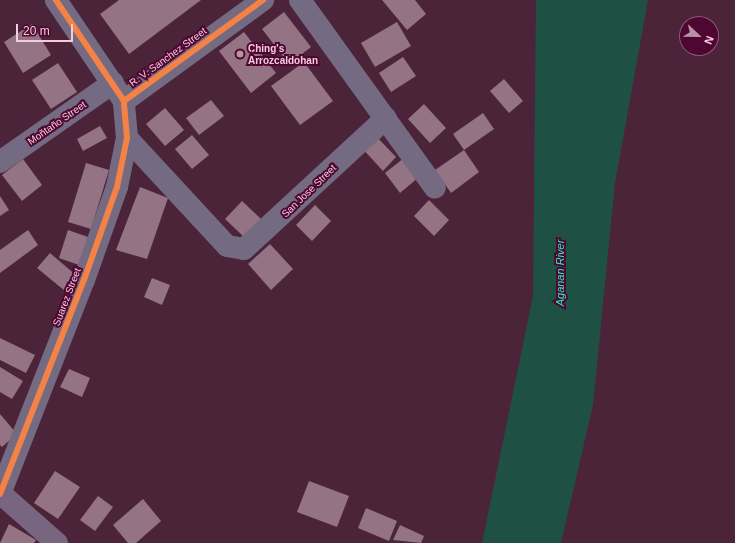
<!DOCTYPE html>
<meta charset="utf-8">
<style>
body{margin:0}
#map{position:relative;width:735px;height:543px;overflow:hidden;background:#4b243a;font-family:Arial,sans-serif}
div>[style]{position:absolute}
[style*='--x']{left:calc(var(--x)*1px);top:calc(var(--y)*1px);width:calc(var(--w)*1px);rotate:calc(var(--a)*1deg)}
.water>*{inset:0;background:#1e5143}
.building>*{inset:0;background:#947384}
.minor>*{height:22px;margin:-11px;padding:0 11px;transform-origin:11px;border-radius:11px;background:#746a81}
.major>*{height:22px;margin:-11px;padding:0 11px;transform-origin:11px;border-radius:11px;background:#786580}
.cycleway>*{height:6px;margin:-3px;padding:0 3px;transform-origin:3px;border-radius:3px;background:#f48246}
.dots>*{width:11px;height:11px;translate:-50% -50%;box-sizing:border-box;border:2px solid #4e0731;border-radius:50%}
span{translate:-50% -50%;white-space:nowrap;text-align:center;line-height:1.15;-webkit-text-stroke:4px #4e0731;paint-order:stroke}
.poi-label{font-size:10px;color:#f6cbdd;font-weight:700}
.left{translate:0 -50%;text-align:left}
.street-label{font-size:10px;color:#f6cbdd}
.water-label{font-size:11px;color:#2ceec0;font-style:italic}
.north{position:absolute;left:679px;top:16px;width:40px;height:40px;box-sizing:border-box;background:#4e0731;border:1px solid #915576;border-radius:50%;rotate:112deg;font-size:11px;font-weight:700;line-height:16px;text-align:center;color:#f6cbdd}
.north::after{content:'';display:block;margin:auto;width:14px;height:18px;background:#ba91a4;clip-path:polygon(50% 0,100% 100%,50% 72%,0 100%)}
.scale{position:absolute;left:16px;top:24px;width:57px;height:18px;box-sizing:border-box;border:2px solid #f6cbdd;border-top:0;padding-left:5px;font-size:12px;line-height:14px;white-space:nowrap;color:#f6cbdd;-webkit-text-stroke:3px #4e0731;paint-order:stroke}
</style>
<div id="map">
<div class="water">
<div style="clip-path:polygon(536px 0,648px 0,615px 183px,593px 405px,561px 543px,482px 543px,533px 296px)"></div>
</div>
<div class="building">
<div style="clip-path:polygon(119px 0,201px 0,129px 54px,100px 14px)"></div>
<div style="clip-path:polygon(382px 0,415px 0,426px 14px,407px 30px)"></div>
<div style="clip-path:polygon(284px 12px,311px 47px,289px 64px,262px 29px)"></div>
<div style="clip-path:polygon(397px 22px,411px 46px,375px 67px,361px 43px)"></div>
<div style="clip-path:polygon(32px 24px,51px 55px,23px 73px,4px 42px)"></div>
<div style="clip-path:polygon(244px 32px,276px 73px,251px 93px,219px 51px)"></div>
<div style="clip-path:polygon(403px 57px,416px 76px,391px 92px,379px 73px)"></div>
<div style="clip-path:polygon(304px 62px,333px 101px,300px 125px,271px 86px)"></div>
<div style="clip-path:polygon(58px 63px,77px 92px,51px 109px,32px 80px)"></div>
<div style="clip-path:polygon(504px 79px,523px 101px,509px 113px,490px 91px)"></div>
<div style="clip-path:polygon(211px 100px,224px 116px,199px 135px,186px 118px)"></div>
<div style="clip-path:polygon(424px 104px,446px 128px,430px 143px,408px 119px)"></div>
<div style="clip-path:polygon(165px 108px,184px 130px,165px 146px,146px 124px)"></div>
<div style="clip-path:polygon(483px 113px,494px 129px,464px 150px,453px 134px)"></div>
<div style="clip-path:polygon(100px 126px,107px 138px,83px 151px,77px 139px)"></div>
<div style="clip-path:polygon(374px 134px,396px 157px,383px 171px,361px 147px)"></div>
<div style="clip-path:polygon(192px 135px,209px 155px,192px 169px,175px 149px)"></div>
<div style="clip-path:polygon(464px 150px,479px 172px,451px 193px,435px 170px)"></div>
<div style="clip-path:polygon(404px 158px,419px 177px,400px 193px,385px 173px)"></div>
<div style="clip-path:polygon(23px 159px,42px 185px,22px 201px,2px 175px)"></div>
<div style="clip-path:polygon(86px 163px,109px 170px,91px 229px,68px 222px)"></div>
<div style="clip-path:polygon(140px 187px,168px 198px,147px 259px,116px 250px)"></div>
<div style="clip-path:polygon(0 196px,9px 210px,0 216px)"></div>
<div style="clip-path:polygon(429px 200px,449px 220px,434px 236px,414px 216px)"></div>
<div style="clip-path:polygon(242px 201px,261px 219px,244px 237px,225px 219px)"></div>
<div style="clip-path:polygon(315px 205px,331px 221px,312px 241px,296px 225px)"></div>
<div style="clip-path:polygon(28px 230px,38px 245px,0 273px,0 250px)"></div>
<div style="clip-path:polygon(68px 230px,88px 237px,79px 265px,59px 258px)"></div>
<div style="clip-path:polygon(270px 244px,293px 269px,271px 290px,248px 264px)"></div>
<div style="clip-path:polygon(50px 253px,77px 276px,65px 291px,37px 268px)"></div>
<div style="clip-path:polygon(152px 278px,170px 285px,162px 305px,144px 297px)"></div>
<div style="clip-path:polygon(0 338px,35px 355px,26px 373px,0 360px)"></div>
<div style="clip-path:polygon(0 367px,23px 381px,12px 399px,0 392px)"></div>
<div style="clip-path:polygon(69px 369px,90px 378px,82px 397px,60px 387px)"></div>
<div style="clip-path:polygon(0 414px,17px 434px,2px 447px,0 445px)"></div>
<div style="clip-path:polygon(55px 471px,80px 487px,58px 519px,34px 503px)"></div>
<div style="clip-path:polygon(309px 481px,349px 496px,337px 527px,297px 512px)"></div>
<div style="clip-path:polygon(98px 496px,113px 507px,95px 531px,80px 520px)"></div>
<div style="clip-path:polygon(143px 499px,161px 521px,136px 543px,128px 543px,113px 525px)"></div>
<div style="clip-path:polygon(366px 508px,397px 521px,389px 541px,358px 528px)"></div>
<div style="clip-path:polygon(9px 524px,36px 540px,34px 543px,0 543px)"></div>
<div style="clip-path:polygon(400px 525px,424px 536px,421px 543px,393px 540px)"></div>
</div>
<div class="minor">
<div style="--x:300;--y:0;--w:231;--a:54.3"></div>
<div style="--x:124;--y:101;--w:172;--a:-36"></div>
<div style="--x:127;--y:138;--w:147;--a:47.2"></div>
<div style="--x:227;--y:246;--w:17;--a:10"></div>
<div style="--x:244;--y:249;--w:193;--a:-42.7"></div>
<div style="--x:0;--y:162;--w:138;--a:-35"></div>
<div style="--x:0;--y:494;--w:230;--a:-68.6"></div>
<div style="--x:84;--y:280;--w:99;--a:-70.5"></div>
<div style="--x:117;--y:187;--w:50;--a:-78.5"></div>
<div style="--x:127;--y:138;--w:37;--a:-95"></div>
<div style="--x:124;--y:101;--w:122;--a:-124"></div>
</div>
<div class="major">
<div style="--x:0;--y:493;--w:76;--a:41.3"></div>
</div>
<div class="cycleway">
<div style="--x:124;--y:101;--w:172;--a:-36"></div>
<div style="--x:0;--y:494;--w:230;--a:-68.6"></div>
<div style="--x:84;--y:280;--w:99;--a:-70.5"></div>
<div style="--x:117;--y:187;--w:50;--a:-78.5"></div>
<div style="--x:127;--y:138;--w:37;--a:-95"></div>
<div style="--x:124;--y:101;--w:122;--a:-124"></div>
</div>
<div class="dots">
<div style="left:240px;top:54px;background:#ba91a4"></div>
</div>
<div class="poi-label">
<span class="left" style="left:248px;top:54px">Ching's<br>Arrozcaldohan</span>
</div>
<div class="street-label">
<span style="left:168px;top:57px;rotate:-36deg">R. V. Sanchez Street</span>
<span style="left:57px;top:123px;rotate:-35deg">Moñtaño Street</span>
<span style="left:309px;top:191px;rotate:-44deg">San Jose Street</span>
<span style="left:67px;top:297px;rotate:-69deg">Suarez Street</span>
</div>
<div class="water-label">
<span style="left:560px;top:273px;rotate:-90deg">Aganan River</span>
</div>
<div class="north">N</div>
<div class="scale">20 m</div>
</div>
